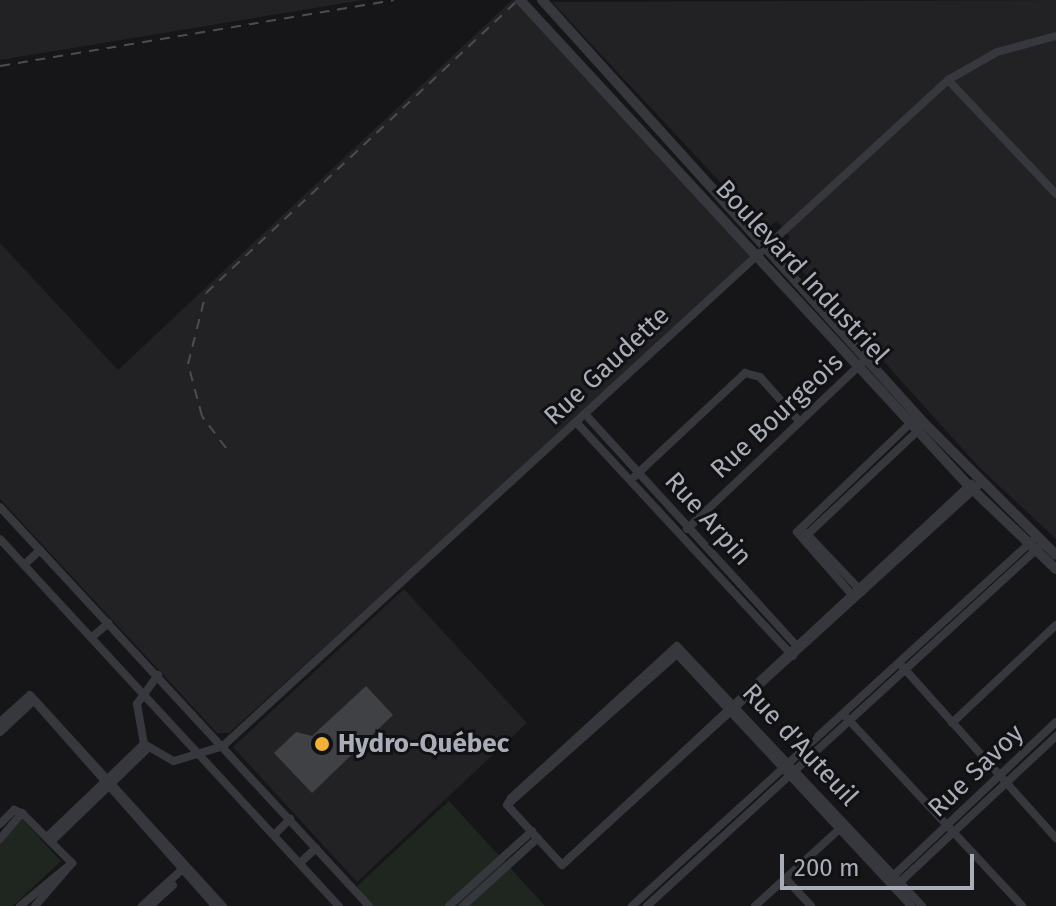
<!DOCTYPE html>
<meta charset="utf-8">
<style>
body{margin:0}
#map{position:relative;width:1056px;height:906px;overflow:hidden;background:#161618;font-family:"Fira Sans",sans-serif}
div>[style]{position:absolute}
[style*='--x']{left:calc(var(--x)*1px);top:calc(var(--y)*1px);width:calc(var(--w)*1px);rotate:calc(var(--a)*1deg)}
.built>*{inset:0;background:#222225}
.green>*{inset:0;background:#1e261f}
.building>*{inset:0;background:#404145}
.minor>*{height:8px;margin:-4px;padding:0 4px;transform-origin:4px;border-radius:4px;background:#37383d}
.tertiary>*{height:10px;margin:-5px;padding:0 5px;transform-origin:5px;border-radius:5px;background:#37383d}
.rail>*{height:2px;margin-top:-1px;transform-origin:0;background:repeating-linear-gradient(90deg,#4a4c52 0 10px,transparent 0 18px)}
.dots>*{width:22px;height:22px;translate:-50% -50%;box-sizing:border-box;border:4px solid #111113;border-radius:50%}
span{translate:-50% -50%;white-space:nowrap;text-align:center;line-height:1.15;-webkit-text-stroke:6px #111113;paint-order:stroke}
.street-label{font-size:26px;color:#a8adb8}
.poi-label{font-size:26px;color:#a8adb8;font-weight:700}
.left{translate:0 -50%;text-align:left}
.scale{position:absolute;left:780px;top:854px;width:194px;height:36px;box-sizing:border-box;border:4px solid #a8adb8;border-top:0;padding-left:10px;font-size:24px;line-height:28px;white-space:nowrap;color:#a8adb8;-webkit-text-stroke:6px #111113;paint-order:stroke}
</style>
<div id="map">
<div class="built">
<div style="clip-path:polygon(0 0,363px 0,0 60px)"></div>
<div style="clip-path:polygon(512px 0,523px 0,756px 257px,229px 733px,217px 733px,0 499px,0 243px,118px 370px)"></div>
<div style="clip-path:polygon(1056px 0,1056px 539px,979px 467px,782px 249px,790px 237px,777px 221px,765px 230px,552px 2px)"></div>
<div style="clip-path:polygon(404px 589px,527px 723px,357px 882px,233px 747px)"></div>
</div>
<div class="green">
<div style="clip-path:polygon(449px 801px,545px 906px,371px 906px,354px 889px)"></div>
<div style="clip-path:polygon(22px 819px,61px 861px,13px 906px,0 906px,0 839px)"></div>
</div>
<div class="building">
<div style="clip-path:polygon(366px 686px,393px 715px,312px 793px,274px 753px,296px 732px,312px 736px)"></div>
</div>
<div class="minor">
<div style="--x:948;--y:80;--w:157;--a:46.5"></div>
<div style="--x:585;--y:414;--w:317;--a:47.6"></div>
<div style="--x:576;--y:422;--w:319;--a:47.2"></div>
<div style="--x:635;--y:476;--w:151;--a:-43.1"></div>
<div style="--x:745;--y:373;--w:16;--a:15"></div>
<div style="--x:760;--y:377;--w:60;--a:48.4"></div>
<div style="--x:0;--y:507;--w:543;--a:47.24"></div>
<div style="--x:687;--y:529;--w:243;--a:-43.5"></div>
<div style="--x:797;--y:532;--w:163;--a:-43.8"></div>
<div style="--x:797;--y:532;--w:86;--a:48.8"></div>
<div style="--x:806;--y:533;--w:81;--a:46.5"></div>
<div style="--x:809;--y:533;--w:155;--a:-43.2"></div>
<div style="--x:0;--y:539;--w:500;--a:47.3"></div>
<div style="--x:24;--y:565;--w:22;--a:-43"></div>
<div style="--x:91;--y:638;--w:23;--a:-41"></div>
<div style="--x:677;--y:654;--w:344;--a:47.1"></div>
<div style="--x:902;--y:666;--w:231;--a:48.2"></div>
<div style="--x:158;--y:675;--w:36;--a:126"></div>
<div style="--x:137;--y:704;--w:41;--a:80.1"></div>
<div style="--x:144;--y:744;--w:34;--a:30"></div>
<div style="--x:174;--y:761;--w:51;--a:-17"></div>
<div style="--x:223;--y:746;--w:984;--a:-42.57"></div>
<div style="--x:948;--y:80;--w:56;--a:-29.7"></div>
<div style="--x:997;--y:52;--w:61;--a:-15.2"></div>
<div style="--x:30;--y:695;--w:286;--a:47.6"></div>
<div style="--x:30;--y:696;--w:280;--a:48.6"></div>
<div style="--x:846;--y:717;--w:258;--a:47"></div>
<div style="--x:0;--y:722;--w:40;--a:-42"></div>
<div style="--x:952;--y:723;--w:143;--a:-43.3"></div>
<div style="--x:0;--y:732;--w:41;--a:-43"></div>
<div style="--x:507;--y:805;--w:227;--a:-41.6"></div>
<div style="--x:0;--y:824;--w:20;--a:-45"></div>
<div style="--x:14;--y:810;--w:9;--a:21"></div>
<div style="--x:22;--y:813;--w:71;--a:45"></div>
<div style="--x:274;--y:835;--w:23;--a:-45"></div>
<div style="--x:47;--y:837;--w:134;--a:-43.8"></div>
<div style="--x:0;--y:839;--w:34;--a:-50"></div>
<div style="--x:51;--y:842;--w:135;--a:-44.1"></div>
<div style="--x:300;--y:863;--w:22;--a:-43"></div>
<div style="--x:563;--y:864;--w:558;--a:-42.96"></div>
<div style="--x:562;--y:865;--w:81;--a:-132.5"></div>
<div style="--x:507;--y:805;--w:8;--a:-60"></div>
<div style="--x:511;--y:798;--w:225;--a:-42.5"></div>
<div style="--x:677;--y:646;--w:357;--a:46.7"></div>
<div style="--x:562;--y:865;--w:567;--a:-42.36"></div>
<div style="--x:785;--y:878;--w:38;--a:47"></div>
<div style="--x:891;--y:878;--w:227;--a:-43.4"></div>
<div style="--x:897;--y:885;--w:218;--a:-43.1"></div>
<div style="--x:20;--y:906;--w:67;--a:-39.6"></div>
<div style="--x:35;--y:906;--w:57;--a:-49.3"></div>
<div style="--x:142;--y:906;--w:59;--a:-42.3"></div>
<div style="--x:150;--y:906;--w:31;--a:-42"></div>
<div style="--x:449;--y:906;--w:112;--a:-42.1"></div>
<div style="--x:463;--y:906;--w:101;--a:-42.2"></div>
<div style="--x:632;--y:906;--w:542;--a:-42.38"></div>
<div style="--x:647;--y:906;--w:532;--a:-42.48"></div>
<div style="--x:755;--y:906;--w:119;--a:-42.3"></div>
</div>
<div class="tertiary">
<div style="--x:520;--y:0;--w:662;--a:47.27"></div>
<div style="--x:969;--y:486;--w:120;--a:43.7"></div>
<div style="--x:542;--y:0;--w:571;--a:47.91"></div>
<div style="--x:925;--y:424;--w:185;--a:45"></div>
</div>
<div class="rail">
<div style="--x:0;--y:66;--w:399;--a:-9.5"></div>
<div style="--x:226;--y:448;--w:40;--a:-127"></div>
<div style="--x:202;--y:416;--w:54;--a:-105.1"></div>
<div style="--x:188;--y:364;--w:73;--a:-75.8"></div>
<div style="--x:206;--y:293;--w:428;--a:-43.2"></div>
</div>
<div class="dots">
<div style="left:322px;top:744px;background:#f2b134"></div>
</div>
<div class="street-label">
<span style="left:802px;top:272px;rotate:47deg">Boulevard Industriel</span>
<span style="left:607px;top:366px;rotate:-43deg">Rue Gaudette</span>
<span style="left:777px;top:416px;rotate:-43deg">Rue Bourgeois</span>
<span style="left:708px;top:519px;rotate:48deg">Rue Arpin</span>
<span style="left:800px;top:745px;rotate:47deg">Rue d'Auteuil</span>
<span style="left:976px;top:771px;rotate:-44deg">Rue Savoy</span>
</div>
<div class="poi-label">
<span class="left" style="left:338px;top:744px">Hydro-Québec</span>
</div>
<div class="scale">200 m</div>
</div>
